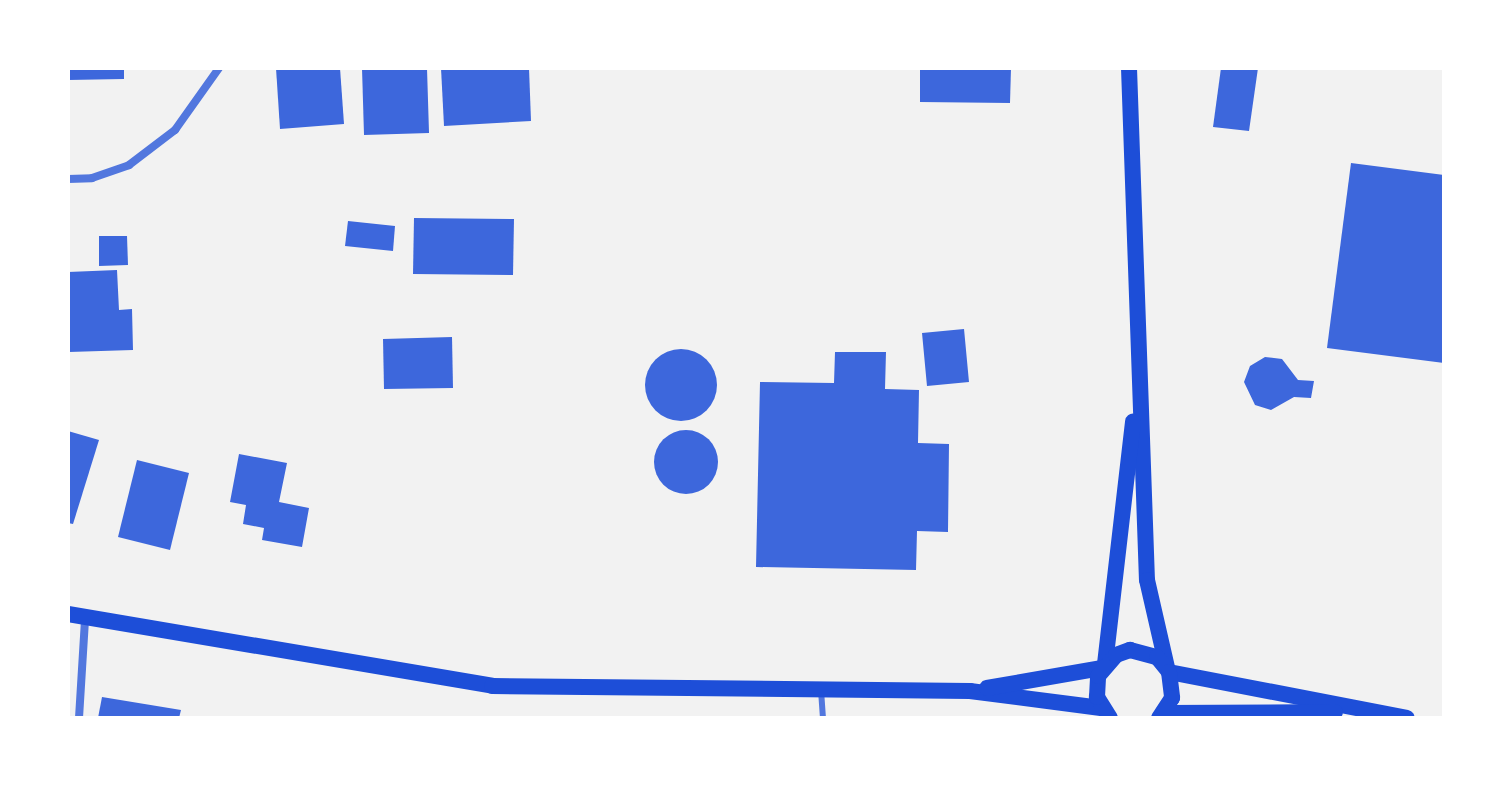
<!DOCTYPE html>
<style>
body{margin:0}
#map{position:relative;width:1512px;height:786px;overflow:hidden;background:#f2f2f2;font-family:"DejaVu Sans",sans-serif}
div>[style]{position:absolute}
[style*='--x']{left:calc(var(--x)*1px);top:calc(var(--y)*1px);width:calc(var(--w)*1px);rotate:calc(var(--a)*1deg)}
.building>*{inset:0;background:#3d67dc}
.round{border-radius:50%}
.service>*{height:6px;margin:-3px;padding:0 3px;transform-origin:3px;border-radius:3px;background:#5277de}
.minor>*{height:8px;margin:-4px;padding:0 4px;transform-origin:4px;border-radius:4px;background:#5277de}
.secondary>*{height:16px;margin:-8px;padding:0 8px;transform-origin:8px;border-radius:8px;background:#1d4ed8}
span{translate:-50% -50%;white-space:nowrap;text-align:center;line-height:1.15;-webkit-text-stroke:6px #fff;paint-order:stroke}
.frame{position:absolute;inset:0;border:70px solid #fff;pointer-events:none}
</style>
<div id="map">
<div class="building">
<div style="clip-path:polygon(68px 68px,124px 68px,124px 79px,68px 80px)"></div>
<div style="clip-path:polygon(276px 68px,340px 68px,344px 124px,280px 129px)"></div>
<div style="clip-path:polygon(362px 68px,427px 68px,429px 133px,364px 135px)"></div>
<div style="clip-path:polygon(441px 68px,529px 68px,531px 121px,444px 126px)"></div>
<div style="clip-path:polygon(920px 68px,1011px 68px,1010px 103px,920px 102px)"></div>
<div style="clip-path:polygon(1221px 68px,1258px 68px,1249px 131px,1213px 127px)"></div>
<div style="clip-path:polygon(1351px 163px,1444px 175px,1444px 363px,1327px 348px)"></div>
<div style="clip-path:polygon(414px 218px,514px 219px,513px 275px,413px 274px)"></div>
<div style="clip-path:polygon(348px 221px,395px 226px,393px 251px,345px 246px)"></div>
<div style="clip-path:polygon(99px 236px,127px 236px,128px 265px,99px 266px)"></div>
<div style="clip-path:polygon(117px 270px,119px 310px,132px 309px,133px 350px,69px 352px,68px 272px)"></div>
<div style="clip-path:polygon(964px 329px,969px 382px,927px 386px,922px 333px)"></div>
<div style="clip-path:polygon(452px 337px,453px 388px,384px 389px,383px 339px)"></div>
<div class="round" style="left:645px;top:349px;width:72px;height:72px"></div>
<div style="clip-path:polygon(835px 352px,886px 352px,885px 389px,919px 390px,918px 443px,949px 444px,948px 532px,917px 531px,916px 570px,756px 567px,760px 382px,834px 383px)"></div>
<div style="clip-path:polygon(1265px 357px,1282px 359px,1298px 380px,1314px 381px,1311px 398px,1294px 397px,1271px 410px,1255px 405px,1244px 382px,1250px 366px)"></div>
<div class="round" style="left:654px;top:430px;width:64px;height:64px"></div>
<div style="clip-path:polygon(68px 431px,99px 440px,73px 524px,68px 523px)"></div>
<div style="clip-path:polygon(239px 454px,287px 463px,279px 502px,309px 508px,302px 547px,262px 540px,264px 528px,243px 524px,246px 505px,230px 502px)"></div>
<div style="clip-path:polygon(137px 460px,189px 473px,170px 550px,118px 537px)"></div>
<div style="clip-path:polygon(102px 697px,181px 710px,179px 718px,98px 718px)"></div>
</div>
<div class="service">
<div style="--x:821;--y:690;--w:28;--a:86"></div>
</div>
<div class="minor">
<div style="--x:68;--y:179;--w:24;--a:-2"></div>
<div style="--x:92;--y:178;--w:39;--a:-19"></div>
<div style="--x:129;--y:165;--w:58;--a:-37.3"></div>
<div style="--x:175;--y:130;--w:76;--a:-54.6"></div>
<div style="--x:79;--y:718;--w:99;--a:-86.5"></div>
</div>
<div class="secondary">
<div style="--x:1129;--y:68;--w:512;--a:87.99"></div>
<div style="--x:1147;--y:580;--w:89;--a:77.1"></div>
<div style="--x:68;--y:614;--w:430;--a:9.6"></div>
<div style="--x:492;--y:686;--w:478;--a:0.6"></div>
<div style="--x:970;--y:691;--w:132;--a:7.4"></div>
<div style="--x:1105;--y:664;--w:244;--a:-83.4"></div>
<div style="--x:1169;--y:672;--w:242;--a:10.9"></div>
<div style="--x:987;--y:688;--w:117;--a:-9.9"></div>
<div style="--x:1164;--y:713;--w:171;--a:-0.3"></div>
<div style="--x:1110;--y:718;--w:25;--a:-122"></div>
<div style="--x:1097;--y:697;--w:21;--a:-87"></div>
<div style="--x:1098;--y:676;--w:28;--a:-49"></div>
<div style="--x:1116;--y:655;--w:15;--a:-20"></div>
<div style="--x:1130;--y:650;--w:28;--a:15"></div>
<div style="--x:1157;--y:657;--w:19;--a:51"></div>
<div style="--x:1169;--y:672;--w:26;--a:83"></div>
<div style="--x:1172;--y:698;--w:24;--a:123"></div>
</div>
<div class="frame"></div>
</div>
